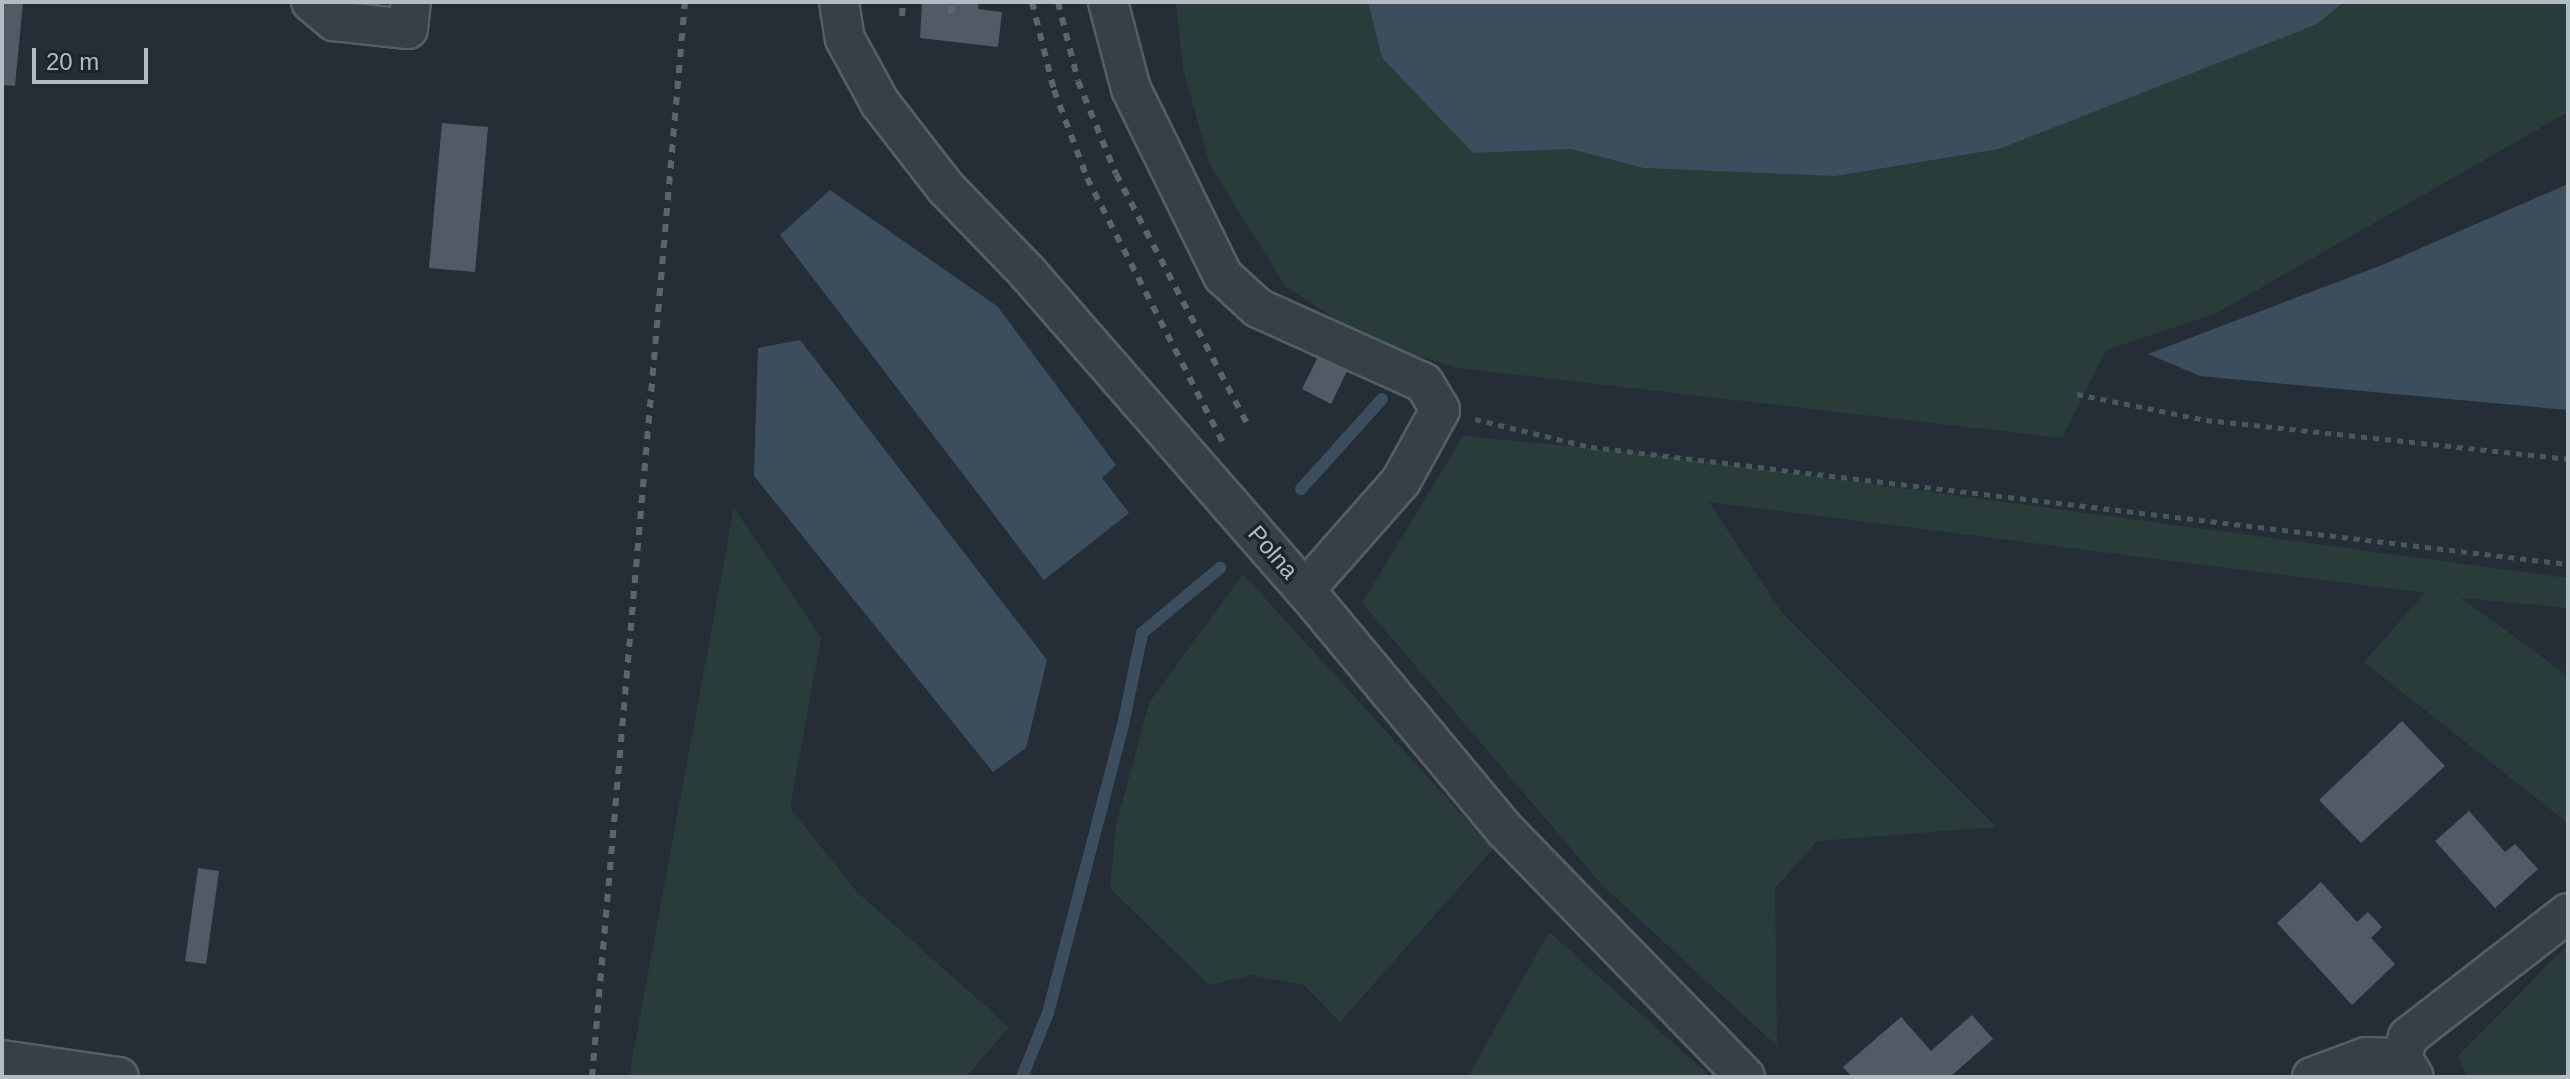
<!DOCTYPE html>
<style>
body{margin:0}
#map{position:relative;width:2570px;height:1079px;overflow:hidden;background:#252e37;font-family:Arial,sans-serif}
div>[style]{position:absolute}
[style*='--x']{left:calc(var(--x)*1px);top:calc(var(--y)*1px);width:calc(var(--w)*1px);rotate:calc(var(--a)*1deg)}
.green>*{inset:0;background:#293c3a}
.water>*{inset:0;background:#3c4e5e}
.stream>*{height:12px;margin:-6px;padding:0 6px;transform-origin:6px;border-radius:6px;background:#3c4e5e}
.building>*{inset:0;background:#505b65}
.path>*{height:5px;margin-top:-2.5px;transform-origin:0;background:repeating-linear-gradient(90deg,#485959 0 6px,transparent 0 12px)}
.roads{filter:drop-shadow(2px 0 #565e65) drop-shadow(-2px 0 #565e65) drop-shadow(0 2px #565e65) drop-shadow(0 -2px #565e65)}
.minor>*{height:38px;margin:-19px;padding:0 19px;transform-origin:19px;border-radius:19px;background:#384047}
.rail>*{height:6px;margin-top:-3px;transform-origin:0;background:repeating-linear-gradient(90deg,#5a656e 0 8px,transparent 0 16px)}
span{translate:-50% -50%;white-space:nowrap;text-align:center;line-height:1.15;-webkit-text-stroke:7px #1d252c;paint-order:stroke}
.street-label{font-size:24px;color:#b3bbc3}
.frame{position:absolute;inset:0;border:4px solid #b3bbc3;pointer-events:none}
.scale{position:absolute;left:32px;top:48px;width:116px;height:36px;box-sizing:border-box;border:4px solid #b3bbc3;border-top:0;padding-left:10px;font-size:24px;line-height:28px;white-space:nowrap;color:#b3bbc3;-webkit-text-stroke:6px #1d252c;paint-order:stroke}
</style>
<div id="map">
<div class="green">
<div style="clip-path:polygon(1176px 2px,1368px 2px,1382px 58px,1473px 153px,1571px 149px,1643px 168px,1835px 176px,2317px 24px,2344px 2px,2568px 2px,2568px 112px,2217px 313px,2106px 350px,2062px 438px,1459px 368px,1373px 343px,1286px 287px,1210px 165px,1183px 69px)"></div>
<div style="clip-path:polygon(1463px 436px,1640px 453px,2568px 578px,2568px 608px,2461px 598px,2568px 676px,2568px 823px,2364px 662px,2425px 593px,1709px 502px,1782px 613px,1996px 827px,1817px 841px,1775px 888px,1777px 1046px,1602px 885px,1362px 603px)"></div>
<div style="clip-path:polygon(734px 508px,821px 638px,790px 808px,857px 892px,1009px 1027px,966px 1077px,629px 1077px)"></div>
<div style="clip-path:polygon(1243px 574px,1493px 849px,1340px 1022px,1304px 985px,1251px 975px,1209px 985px,1110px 888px,1116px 826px,1149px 703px)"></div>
<div style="clip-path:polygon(1549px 932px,1711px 1077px,1468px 1077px)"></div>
<div style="clip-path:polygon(2568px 944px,2568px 1077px,2467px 1077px,2458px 1056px)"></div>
</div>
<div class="water">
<div style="clip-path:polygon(1368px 2px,2344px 2px,2317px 24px,1999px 149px,1835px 176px,1643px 168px,1571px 149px,1473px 153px,1382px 58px)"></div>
<div style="clip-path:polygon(2568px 184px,2568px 410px,2200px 376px,2148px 354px,2382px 265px)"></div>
<div style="clip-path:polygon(830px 190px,997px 306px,1116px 465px,1102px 478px,1129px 513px,1044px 580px,780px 235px)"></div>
<div style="clip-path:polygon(800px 340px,1047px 660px,1026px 748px,993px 772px,754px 476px,758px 348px)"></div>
</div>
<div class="stream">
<div style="--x:1301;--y:489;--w:121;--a:-48"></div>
<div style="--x:1022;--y:1077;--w:69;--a:-67.9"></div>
<div style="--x:1048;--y:1013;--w:298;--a:-75.4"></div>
<div style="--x:1123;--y:725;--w:94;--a:-78.3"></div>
<div style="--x:1142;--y:633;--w:102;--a:-39.8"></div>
</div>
<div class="building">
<div style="clip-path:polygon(2px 2px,23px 2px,15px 86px,2px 85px)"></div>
<div style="clip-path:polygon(922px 2px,979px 2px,978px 9px,1002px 12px,998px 47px,920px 38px)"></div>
<div style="clip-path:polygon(442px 123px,488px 127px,475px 272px,429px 268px)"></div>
<div style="clip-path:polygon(1320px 353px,1349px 367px,1331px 404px,1302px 389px)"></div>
<div style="clip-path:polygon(2402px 721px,2445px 766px,2361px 843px,2319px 800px)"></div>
<div style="clip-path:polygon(2469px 811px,2505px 852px,2515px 844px,2538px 869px,2495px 908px,2435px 841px)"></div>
<div style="clip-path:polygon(198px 868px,219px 871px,206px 964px,185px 961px)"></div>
<div style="clip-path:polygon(2321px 882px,2357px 922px,2368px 912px,2382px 927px,2371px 938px,2395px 964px,2352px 1005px,2277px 923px)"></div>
<div style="clip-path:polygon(1972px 1015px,1993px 1039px,1950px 1077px,1852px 1077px,1843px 1067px,1901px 1017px,1931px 1051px)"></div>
</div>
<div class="path">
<div style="--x:2077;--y:394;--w:132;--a:11.4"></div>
<div style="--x:2206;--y:420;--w:364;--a:6.1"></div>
<div style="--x:1475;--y:419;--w:119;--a:13.6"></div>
<div style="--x:1591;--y:447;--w:984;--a:6.83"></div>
</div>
<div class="roads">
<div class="minor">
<div style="--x:311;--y:2;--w:30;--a:40"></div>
<div style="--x:334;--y:21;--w:74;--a:6.2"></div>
<div style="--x:408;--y:29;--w:27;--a:-84"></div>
<div style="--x:839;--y:2;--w:37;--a:81"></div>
<div style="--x:845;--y:39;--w:73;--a:61.3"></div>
<div style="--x:880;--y:103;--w:108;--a:52.2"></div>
<div style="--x:946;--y:188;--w:118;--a:46"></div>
<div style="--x:1028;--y:273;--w:421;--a:48.9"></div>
<div style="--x:1305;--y:590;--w:312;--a:50.2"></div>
<div style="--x:1505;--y:830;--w:344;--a:45.8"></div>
<div style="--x:1108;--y:2;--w:90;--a:75.2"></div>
<div style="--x:1131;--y:89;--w:208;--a:63.8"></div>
<div style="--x:1223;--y:276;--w:47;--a:42.4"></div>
<div style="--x:1258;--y:308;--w:182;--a:24.3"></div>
<div style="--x:1424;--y:383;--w:31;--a:59"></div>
<div style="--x:1440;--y:410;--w:81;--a:118.8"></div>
<div style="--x:1401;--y:481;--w:145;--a:131.4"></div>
<div style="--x:2402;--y:1058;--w:22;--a:-74"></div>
<div style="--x:2408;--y:1037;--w:202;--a:-37.8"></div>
<div style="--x:2;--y:1060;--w:118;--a:8.3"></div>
<div style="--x:2312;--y:1077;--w:58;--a:-20.3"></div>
<div style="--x:2366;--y:1057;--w:36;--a:2"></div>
<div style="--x:2402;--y:1058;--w:22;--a:58"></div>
</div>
</div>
<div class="rail">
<div style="--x:1032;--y:2;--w:91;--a:76"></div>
<div style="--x:1054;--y:90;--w:94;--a:69.4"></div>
<div style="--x:1087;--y:178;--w:296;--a:62.8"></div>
<div style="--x:1058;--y:2;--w:81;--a:75.8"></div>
<div style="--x:1078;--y:81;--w:100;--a:67.8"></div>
<div style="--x:1116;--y:174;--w:284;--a:62.3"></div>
<div style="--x:951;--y:14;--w:12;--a:-85"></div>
<div style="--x:902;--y:16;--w:14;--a:-86"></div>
<div style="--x:592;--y:1077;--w:1079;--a:-85.06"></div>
</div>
<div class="street-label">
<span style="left:1273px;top:552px;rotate:49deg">Polna</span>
</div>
<div class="frame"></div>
<div class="scale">20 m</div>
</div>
